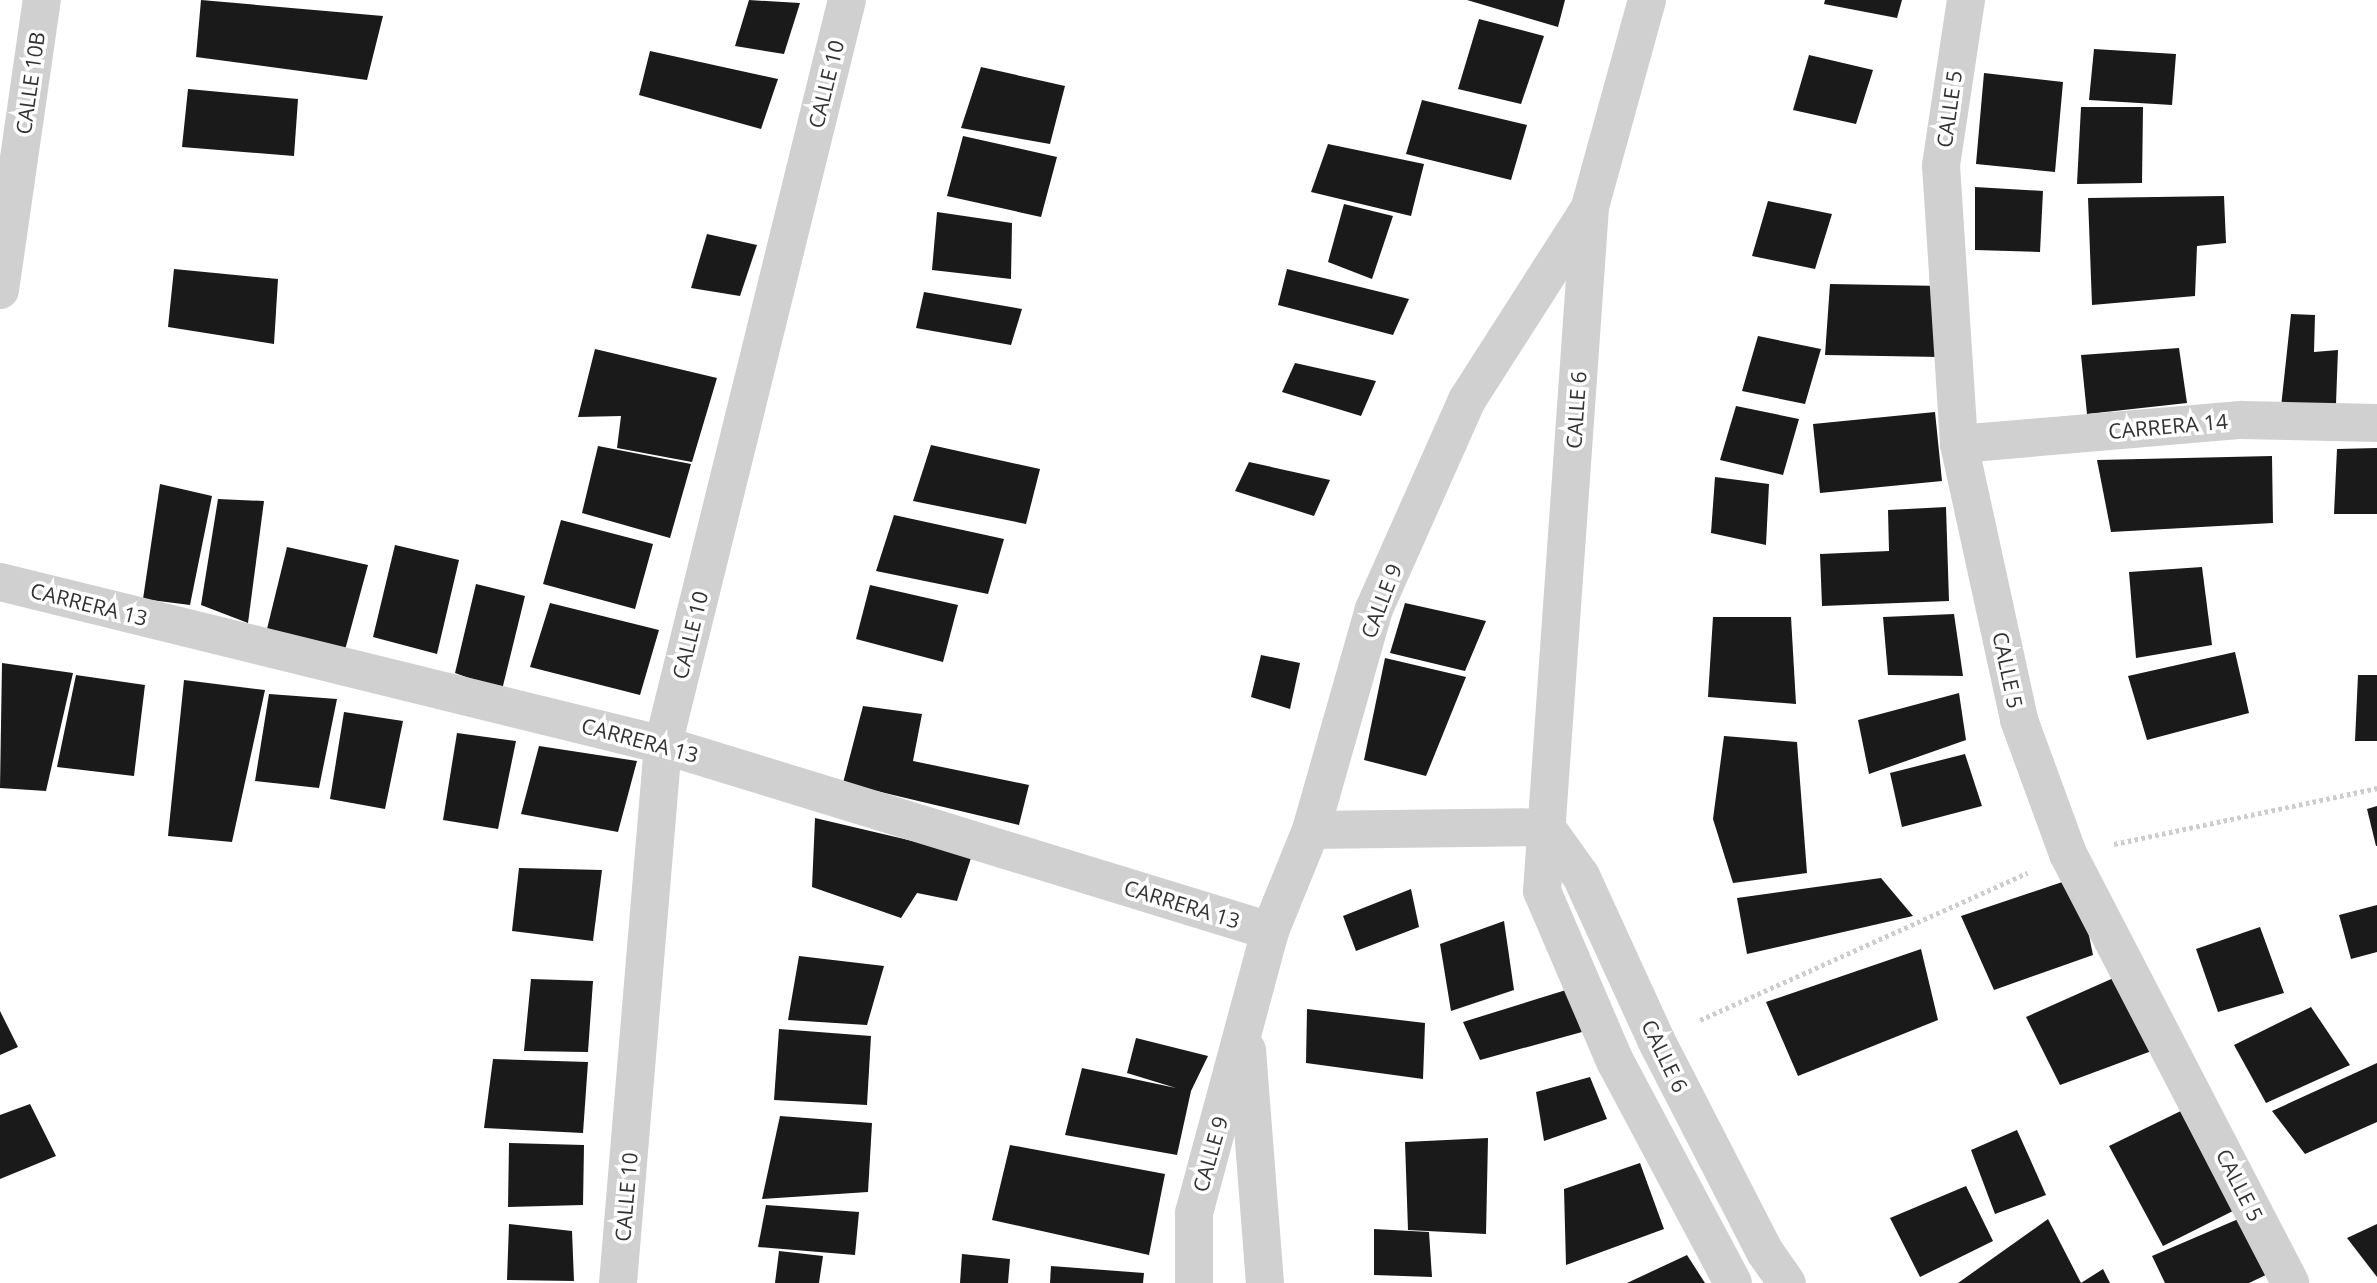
<!DOCTYPE html>
<style>
body{margin:0}
#map{position:relative;width:2377px;height:1283px;overflow:hidden;background:#fff;font-family:"Open Sans",sans-serif}
div>[style]{position:absolute}
[style*='--x']{left:calc(var(--x)*1px);top:calc(var(--y)*1px);width:calc(var(--w)*1px);rotate:calc(var(--a)*1deg)}
.building>*{inset:0;background:#1a1a1a}
.path>*{height:4.5px;margin-top:-2.25px;transform-origin:0;background:repeating-linear-gradient(90deg,#cdcdcd 0 3.5px,transparent 0 7px)}
.minor>*{height:38px;margin:-19px;padding:0 19px;transform-origin:19px;border-radius:19px;background:#d0d0d0}
.tertiary>*{height:38px;margin:-19px;padding:0 19px;transform-origin:19px;border-radius:19px;background:#d0d0d0}
span{translate:-50% -50%;white-space:nowrap;text-align:center;line-height:1.15;-webkit-text-stroke:7px #fff;paint-order:stroke}
.street-label{font-size:21px;color:#333}
</style>
<div id="map">
<div class="building">
<div style="clip-path:polygon(201px 0,383px 16px,367px 80px,196px 57px)"></div>
<div style="clip-path:polygon(749px 0,800px 3px,784px 54px,735px 46px)"></div>
<div style="clip-path:polygon(1467px 0,1565px 0,1558px 27px)"></div>
<div style="clip-path:polygon(1825px 0,1902px 0,1897px 18px,1824px 4px)"></div>
<div style="clip-path:polygon(1479px 19px,1544px 36px,1521px 104px,1458px 89px)"></div>
<div style="clip-path:polygon(2094px 49px,2176px 54px,2172px 105px,2089px 100px)"></div>
<div style="clip-path:polygon(650px 51px,778px 79px,761px 129px,639px 95px)"></div>
<div style="clip-path:polygon(1809px 55px,1873px 70px,1856px 124px,1793px 110px)"></div>
<div style="clip-path:polygon(981px 67px,1065px 86px,1050px 144px,961px 128px)"></div>
<div style="clip-path:polygon(1984px 73px,2063px 82px,2055px 172px,1976px 164px)"></div>
<div style="clip-path:polygon(188px 89px,298px 99px,294px 156px,182px 147px)"></div>
<div style="clip-path:polygon(1422px 100px,1527px 125px,1511px 180px,1406px 154px)"></div>
<div style="clip-path:polygon(2081px 107px,2143px 107px,2142px 183px,2077px 184px)"></div>
<div style="clip-path:polygon(963px 136px,1057px 157px,1041px 217px,947px 196px)"></div>
<div style="clip-path:polygon(1328px 144px,1424px 164px,1411px 216px,1311px 192px)"></div>
<div style="clip-path:polygon(1975px 187px,2043px 191px,2040px 252px,1975px 250px)"></div>
<div style="clip-path:polygon(2224px 196px,2226px 243px,2197px 246px,2195px 296px,2092px 305px,2088px 198px)"></div>
<div style="clip-path:polygon(1768px 201px,1832px 214px,1815px 269px,1752px 256px)"></div>
<div style="clip-path:polygon(1344px 204px,1393px 216px,1372px 279px,1328px 262px)"></div>
<div style="clip-path:polygon(937px 212px,1012px 223px,1011px 279px,932px 270px)"></div>
<div style="clip-path:polygon(707px 234px,757px 245px,740px 296px,691px 288px)"></div>
<div style="clip-path:polygon(174px 269px,278px 279px,274px 344px,168px 327px)"></div>
<div style="clip-path:polygon(1287px 269px,1409px 299px,1393px 335px,1278px 305px)"></div>
<div style="clip-path:polygon(1830px 284px,1943px 286px,1940px 357px,1825px 355px)"></div>
<div style="clip-path:polygon(924px 292px,1022px 309px,1011px 345px,916px 328px)"></div>
<div style="clip-path:polygon(2291px 314px,2315px 315px,2314px 352px,2338px 350px,2336px 404px,2281px 407px)"></div>
<div style="clip-path:polygon(1758px 336px,1821px 349px,1805px 404px,1742px 391px)"></div>
<div style="clip-path:polygon(2179px 348px,2187px 403px,2087px 414px,2081px 355px)"></div>
<div style="clip-path:polygon(595px 349px,717px 378px,692px 462px,617px 448px,621px 416px,578px 417px)"></div>
<div style="clip-path:polygon(1295px 363px,1376px 381px,1361px 416px,1282px 392px)"></div>
<div style="clip-path:polygon(1736px 406px,1799px 419px,1783px 475px,1720px 460px)"></div>
<div style="clip-path:polygon(1935px 412px,1942px 481px,1820px 493px,1813px 424px)"></div>
<div style="clip-path:polygon(931px 445px,1040px 469px,1026px 524px,913px 501px)"></div>
<div style="clip-path:polygon(598px 446px,691px 464px,670px 538px,582px 513px)"></div>
<div style="clip-path:polygon(2377px 448px,2377px 514px,2334px 514px,2337px 449px)"></div>
<div style="clip-path:polygon(2272px 456px,2273px 523px,2111px 532px,2097px 460px)"></div>
<div style="clip-path:polygon(1249px 462px,1330px 480px,1314px 516px,1235px 491px)"></div>
<div style="clip-path:polygon(1715px 477px,1769px 484px,1766px 545px,1711px 533px)"></div>
<div style="clip-path:polygon(160px 484px,212px 496px,190px 605px,143px 599px)"></div>
<div style="clip-path:polygon(218px 499px,264px 501px,248px 623px,201px 605px)"></div>
<div style="clip-path:polygon(1946px 507px,1949px 601px,1822px 606px,1820px 554px,1889px 551px,1888px 510px)"></div>
<div style="clip-path:polygon(894px 515px,1004px 539px,988px 594px,876px 571px)"></div>
<div style="clip-path:polygon(561px 520px,653px 544px,635px 609px,543px 584px)"></div>
<div style="clip-path:polygon(395px 545px,459px 560px,437px 654px,373px 637px)"></div>
<div style="clip-path:polygon(287px 547px,368px 565px,345px 650px,267px 629px)"></div>
<div style="clip-path:polygon(2202px 567px,2212px 645px,2136px 658px,2129px 572px)"></div>
<div style="clip-path:polygon(476px 584px,525px 596px,502px 690px,455px 673px)"></div>
<div style="clip-path:polygon(870px 585px,958px 605px,943px 662px,856px 639px)"></div>
<div style="clip-path:polygon(550px 603px,659px 630px,640px 695px,530px 667px)"></div>
<div style="clip-path:polygon(1405px 603px,1486px 621px,1465px 671px,1390px 653px)"></div>
<div style="clip-path:polygon(1954px 614px,1963px 676px,1888px 675px,1883px 617px)"></div>
<div style="clip-path:polygon(1713px 617px,1791px 617px,1796px 704px,1708px 697px)"></div>
<div style="clip-path:polygon(2235px 652px,2249px 713px,2147px 740px,2128px 676px)"></div>
<div style="clip-path:polygon(1261px 655px,1300px 663px,1290px 709px,1251px 697px)"></div>
<div style="clip-path:polygon(1385px 658px,1466px 677px,1426px 776px,1364px 760px)"></div>
<div style="clip-path:polygon(2px 663px,73px 673px,46px 791px,0 788px)"></div>
<div style="clip-path:polygon(76px 675px,145px 685px,134px 776px,57px 767px)"></div>
<div style="clip-path:polygon(2358px 675px,2377px 675px,2377px 741px,2355px 741px)"></div>
<div style="clip-path:polygon(184px 680px,265px 690px,232px 842px,168px 836px)"></div>
<div style="clip-path:polygon(1959px 693px,1966px 740px,1869px 774px,1858px 720px)"></div>
<div style="clip-path:polygon(269px 694px,337px 699px,319px 788px,255px 781px)"></div>
<div style="clip-path:polygon(863px 706px,922px 714px,913px 761px,1029px 785px,1019px 825px,843px 783px)"></div>
<div style="clip-path:polygon(344px 712px,403px 721px,385px 809px,330px 799px)"></div>
<div style="clip-path:polygon(457px 733px,516px 741px,498px 829px,443px 820px)"></div>
<div style="clip-path:polygon(1724px 736px,1797px 742px,1807px 873px,1733px 883px,1713px 819px)"></div>
<div style="clip-path:polygon(539px 746px,637px 761px,618px 832px,521px 814px)"></div>
<div style="clip-path:polygon(1965px 754px,1982px 806px,1902px 827px,1890px 773px)"></div>
<div style="clip-path:polygon(2377px 806px,2377px 846px,2376px 846px,2367px 809px)"></div>
<div style="clip-path:polygon(815px 818px,972px 855px,957px 901px,917px 893px,901px 918px,812px 887px)"></div>
<div style="clip-path:polygon(519px 868px,602px 870px,593px 941px,512px 931px)"></div>
<div style="clip-path:polygon(2077px 877px,2093px 955px,1994px 990px,1961px 916px)"></div>
<div style="clip-path:polygon(1881px 878px,1913px 916px,1747px 954px,1737px 898px)"></div>
<div style="clip-path:polygon(1411px 889px,1419px 927px,1356px 951px,1343px 916px)"></div>
<div style="clip-path:polygon(2377px 905px,2377px 952px,2351px 959px,2339px 915px)"></div>
<div style="clip-path:polygon(1504px 921px,1514px 990px,1451px 1011px,1440px 944px)"></div>
<div style="clip-path:polygon(2260px 927px,2284px 993px,2218px 1012px,2196px 949px)"></div>
<div style="clip-path:polygon(1921px 949px,1938px 1020px,1798px 1076px,1766px 1002px)"></div>
<div style="clip-path:polygon(799px 956px,884px 966px,867px 1025px,788px 1020px)"></div>
<div style="clip-path:polygon(2127px 972px,2157px 1049px,2060px 1085px,2026px 1017px)"></div>
<div style="clip-path:polygon(531px 979px,593px 981px,588px 1052px,524px 1051px)"></div>
<div style="clip-path:polygon(1566px 990px,1582px 1032px,1480px 1060px,1463px 1022px)"></div>
<div style="clip-path:polygon(2311px 1007px,2350px 1065px,2266px 1103px,2234px 1045px)"></div>
<div style="clip-path:polygon(1307px 1009px,1425px 1023px,1423px 1079px,1306px 1063px)"></div>
<div style="clip-path:polygon(0 1011px,18px 1047px,0 1055px)"></div>
<div style="clip-path:polygon(779px 1029px,871px 1036px,867px 1105px,774px 1100px)"></div>
<div style="clip-path:polygon(1136px 1038px,1208px 1056px,1191px 1091px,1177px 1155px,1065px 1135px,1082px 1068px,1176px 1088px,1127px 1073px)"></div>
<div style="clip-path:polygon(493px 1059px,588px 1062px,583px 1133px,484px 1128px)"></div>
<div style="clip-path:polygon(2377px 1063px,2377px 1122px,2305px 1154px,2272px 1111px)"></div>
<div style="clip-path:polygon(1590px 1077px,1607px 1119px,1544px 1141px,1536px 1092px)"></div>
<div style="clip-path:polygon(30px 1104px,56px 1156px,0 1179px,0 1115px)"></div>
<div style="clip-path:polygon(2191px 1106px,2233px 1211px,2163px 1246px,2109px 1146px)"></div>
<div style="clip-path:polygon(780px 1116px,872px 1123px,868px 1192px,762px 1199px)"></div>
<div style="clip-path:polygon(2017px 1130px,2046px 1195px,1995px 1214px,1971px 1150px)"></div>
<div style="clip-path:polygon(1488px 1138px,1486px 1234px,1408px 1230px,1405px 1142px)"></div>
<div style="clip-path:polygon(509px 1143px,584px 1145px,583px 1205px,508px 1207px)"></div>
<div style="clip-path:polygon(1010px 1145px,1165px 1174px,1149px 1255px,992px 1220px)"></div>
<div style="clip-path:polygon(1640px 1163px,1664px 1229px,1566px 1265px,1564px 1189px)"></div>
<div style="clip-path:polygon(1966px 1186px,1993px 1241px,1920px 1277px,1890px 1218px)"></div>
<div style="clip-path:polygon(766px 1205px,859px 1212px,855px 1255px,758px 1247px)"></div>
<div style="clip-path:polygon(2243px 1217px,2272px 1272px,2249px 1283px,2165px 1283px,2152px 1256px)"></div>
<div style="clip-path:polygon(2048px 1219px,2081px 1283px,1958px 1283px)"></div>
<div style="clip-path:polygon(509px 1224px,572px 1231px,574px 1281px,507px 1280px)"></div>
<div style="clip-path:polygon(2377px 1224px,2377px 1277px,2347px 1238px)"></div>
<div style="clip-path:polygon(1374px 1229px,1429px 1232px,1432px 1277px,1374px 1275px)"></div>
<div style="clip-path:polygon(779px 1251px,823px 1256px,819px 1283px,775px 1283px)"></div>
<div style="clip-path:polygon(962px 1254px,1010px 1259px,1008px 1283px,960px 1283px)"></div>
<div style="clip-path:polygon(1687px 1255px,1705px 1283px,1627px 1283px)"></div>
<div style="clip-path:polygon(1051px 1266px,1144px 1273px,1143px 1283px,1050px 1283px)"></div>
<div style="clip-path:polygon(2103px 1269px,2110px 1283px,2081px 1283px)"></div>
</div>
<div class="path">
<div style="--x:2114;--y:844;--w:269;--a:-12"></div>
<div style="--x:1700;--y:1020;--w:359;--a:-24.2"></div>
</div>
<div class="minor">
<div style="--x:1966;--y:0;--w:167;--a:98.6"></div>
<div style="--x:1941;--y:165;--w:280;--a:86.3"></div>
<div style="--x:1959;--y:444;--w:282;--a:77.7"></div>
<div style="--x:2019;--y:720;--w:143;--a:69.9"></div>
<div style="--x:2068;--y:854;--w:483;--a:62.6"></div>
<div style="--x:0;--y:290;--w:293;--a:-81.8"></div>
<div style="--x:1959;--y:444;--w:283;--a:-4.9"></div>
<div style="--x:2241;--y:420;--w:136;--a:1.3"></div>
<div style="--x:0;--y:582;--w:683;--a:13.81"></div>
<div style="--x:663;--y:745;--w:635;--a:17.04"></div>
<div style="--x:618;--y:1283;--w:540;--a:-85.22"></div>
<div style="--x:663;--y:745;--w:767;--a:-76.13"></div>
</div>
<div class="tertiary">
<div style="--x:1647;--y:0;--w:215;--a:105.4"></div>
<div style="--x:1590;--y:207;--w:686;--a:94.01"></div>
<div style="--x:1542;--y:891;--w:185;--a:66.8"></div>
<div style="--x:1615;--y:1061;--w:251;--a:62"></div>
<div style="--x:1546;--y:827;--w:60;--a:54.5"></div>
<div style="--x:1581;--y:876;--w:180;--a:65.4"></div>
<div style="--x:1656;--y:1040;--w:238;--a:62.8"></div>
<div style="--x:1765;--y:1252;--w:38;--a:55"></div>
<div style="--x:1311;--y:830;--w:235;--a:-0.7"></div>
<div style="--x:1247;--y:1050;--w:234;--a:85.6"></div>
<div style="--x:1194;--y:1283;--w:70;--a:-90"></div>
<div style="--x:1194;--y:1213;--w:292;--a:-74.9"></div>
<div style="--x:1270;--y:931;--w:109;--a:-67.9"></div>
<div style="--x:1311;--y:830;--w:230;--a:-74.1"></div>
<div style="--x:1374;--y:609;--w:229;--a:-66"></div>
<div style="--x:1467;--y:400;--w:223;--a:-57.4"></div>
</div>
<div class="street-label">
<span style="left:30px;top:83px;rotate:-82deg">CALLE 10B</span>
<span style="left:826px;top:84px;rotate:-76deg">CALLE 10</span>
<span style="left:1949px;top:109px;rotate:-82deg">CALLE 5</span>
<span style="left:1576px;top:410px;rotate:-86deg">CALLE 6</span>
<span style="left:2168px;top:426px;rotate:-5deg">CARRERA 14</span>
<span style="left:1381px;top:601px;rotate:-69deg">CALLE 9</span>
<span style="left:89px;top:604px;rotate:14deg">CARRERA 13</span>
<span style="left:690px;top:635px;rotate:-76deg">CALLE 10</span>
<span style="left:2008px;top:670px;rotate:78deg">CALLE 5</span>
<span style="left:640px;top:740px;rotate:15deg">CARRERA 13</span>
<span style="left:1182px;top:904px;rotate:17deg">CARRERA 13</span>
<span style="left:1665px;top:1056px;rotate:64deg">CALLE 6</span>
<span style="left:1210px;top:1154px;rotate:-74deg">CALLE 9</span>
<span style="left:2240px;top:1185px;rotate:63deg">CALLE 5</span>
<span style="left:626px;top:1197px;rotate:-85deg">CALLE 10</span>
</div>
</div>
